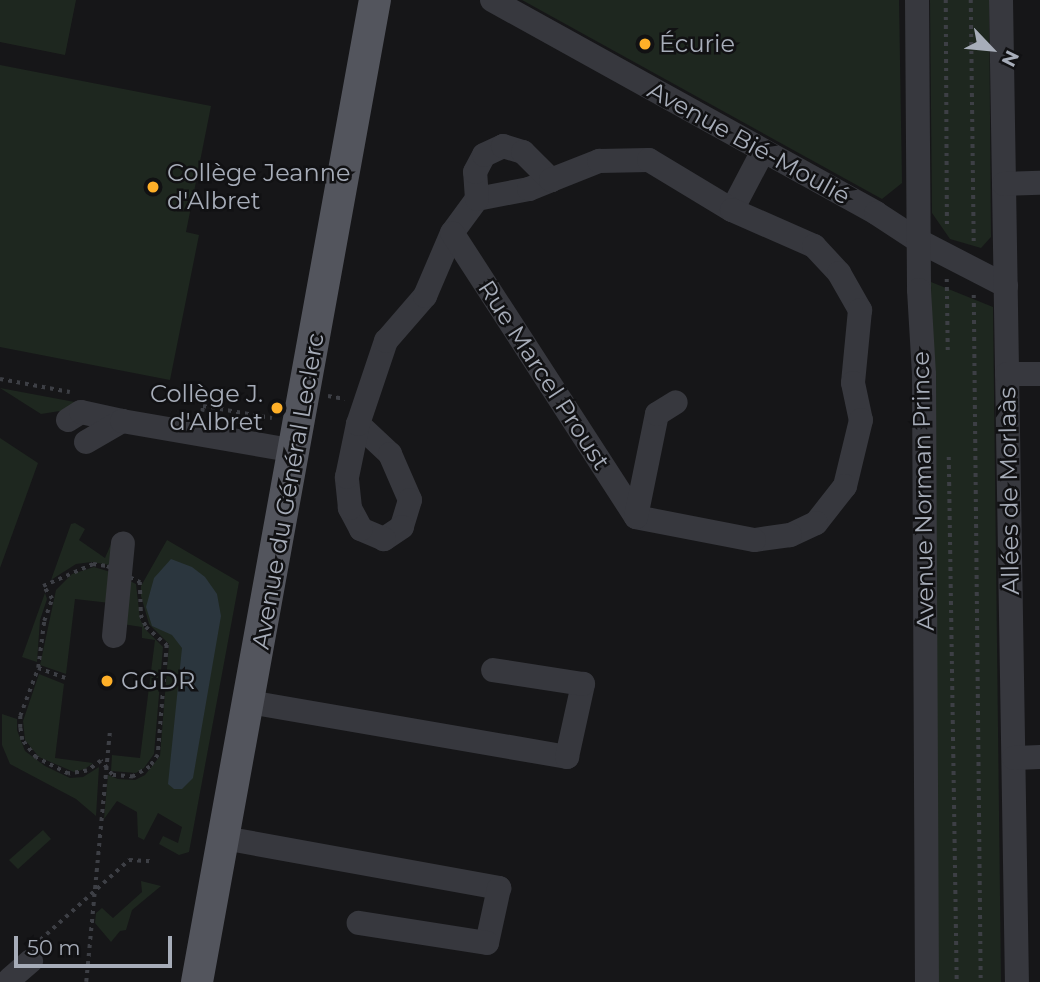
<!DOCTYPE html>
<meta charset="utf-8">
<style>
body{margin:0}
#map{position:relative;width:1040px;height:982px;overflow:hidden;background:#161618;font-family:Montserrat,sans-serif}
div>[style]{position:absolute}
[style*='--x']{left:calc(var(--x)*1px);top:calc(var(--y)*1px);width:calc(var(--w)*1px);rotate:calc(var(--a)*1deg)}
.green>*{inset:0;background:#1e271f}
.water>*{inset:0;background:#2b363e}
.path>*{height:3.5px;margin-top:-1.75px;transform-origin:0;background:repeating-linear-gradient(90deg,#3d3f45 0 3.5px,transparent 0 8.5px)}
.minor>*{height:24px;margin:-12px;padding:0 12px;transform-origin:12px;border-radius:12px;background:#37383e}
.major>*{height:32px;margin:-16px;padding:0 16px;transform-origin:16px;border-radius:16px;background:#53555d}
.dots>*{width:19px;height:19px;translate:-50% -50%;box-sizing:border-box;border:4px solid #111113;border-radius:50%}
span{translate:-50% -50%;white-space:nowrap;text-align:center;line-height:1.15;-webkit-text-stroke:5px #111113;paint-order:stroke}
.poi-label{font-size:24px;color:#a7adb9}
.left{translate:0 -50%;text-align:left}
.right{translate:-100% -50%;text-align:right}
.street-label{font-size:24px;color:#a7adb9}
.north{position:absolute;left:956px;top:14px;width:70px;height:70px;-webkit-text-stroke:5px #111113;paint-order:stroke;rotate:116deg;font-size:19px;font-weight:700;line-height:28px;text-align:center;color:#a7adb9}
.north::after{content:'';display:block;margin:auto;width:24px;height:32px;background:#a7adb9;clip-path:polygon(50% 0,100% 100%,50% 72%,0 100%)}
.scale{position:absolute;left:14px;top:936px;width:158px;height:32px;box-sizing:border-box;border:4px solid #a7adb9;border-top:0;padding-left:9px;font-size:21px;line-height:24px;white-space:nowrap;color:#a7adb9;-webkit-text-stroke:5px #111113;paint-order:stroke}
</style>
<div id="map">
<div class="green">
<div style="clip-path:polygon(0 0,76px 0,65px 55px,0 42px)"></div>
<div style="clip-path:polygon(522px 0,899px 0,902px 183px,882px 199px)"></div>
<div style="clip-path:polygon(930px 0,989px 0,991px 237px,981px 248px,950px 239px,932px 213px)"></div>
<div style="clip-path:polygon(0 65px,211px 106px,186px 232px,199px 235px,170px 380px,0 347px)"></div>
<div style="clip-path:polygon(931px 282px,993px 307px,1001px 982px,936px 982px)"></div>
<div style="clip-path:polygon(0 388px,80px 403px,63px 414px,60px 411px,41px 414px)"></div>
<div style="clip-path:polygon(0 438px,38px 463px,0 568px)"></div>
<div style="clip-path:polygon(75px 523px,85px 529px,79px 540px,105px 558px,111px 544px,115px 566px,92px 562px,76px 564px,51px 580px,71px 524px)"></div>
<div style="clip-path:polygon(167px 540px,239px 582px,189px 852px,179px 855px,159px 844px,163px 836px,178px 843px,182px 827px,158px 813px,144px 840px,138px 837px,137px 812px,117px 801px,104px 819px,108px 775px,118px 779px,135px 780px,145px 775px,160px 756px,169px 644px,149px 624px,141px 596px,141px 586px)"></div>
<div style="clip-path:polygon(94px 567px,114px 573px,110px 603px,75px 599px,66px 674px,40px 665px,56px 590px,72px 574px)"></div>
<div style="clip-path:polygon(126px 579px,136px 584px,140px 619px,145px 629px,163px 647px,154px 754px,144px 768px,136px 773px,111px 771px,112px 755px,140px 758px,155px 640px,142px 638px,142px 627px,122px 624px)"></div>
<div style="clip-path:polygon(45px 593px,47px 599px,40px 620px,37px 662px,22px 657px)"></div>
<div style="clip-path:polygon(39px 674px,64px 684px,55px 758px,93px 763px,85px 769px,74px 772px,39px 757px,25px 740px,23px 721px)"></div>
<div style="clip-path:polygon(2px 714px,17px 719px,17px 730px,25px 751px,45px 766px,70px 778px,83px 777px,99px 767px,96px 816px,76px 799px,10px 764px,2px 745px)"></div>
<div style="clip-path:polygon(43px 830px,51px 839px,18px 869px,9px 860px)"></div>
<div style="clip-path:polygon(141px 881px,161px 886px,132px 910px,126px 930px,120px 931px,111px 942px,95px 923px,96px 913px,102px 908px,113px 918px,142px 892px)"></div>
</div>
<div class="water">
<div style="clip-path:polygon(171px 559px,192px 567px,205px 577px,217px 594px,221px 616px,193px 778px,182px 789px,174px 789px,168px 784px,182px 648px,172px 635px,152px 626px,146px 607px,154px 578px)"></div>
</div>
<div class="path">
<div style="--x:946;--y:0;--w:229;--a:89.7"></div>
<div style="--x:971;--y:0;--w:245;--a:89.3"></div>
<div style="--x:947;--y:279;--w:76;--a:89.2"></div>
<div style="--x:974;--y:295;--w:687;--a:89.42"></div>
<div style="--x:0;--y:379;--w:71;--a:10.5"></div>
<div style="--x:328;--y:396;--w:17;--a:10"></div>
<div style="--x:202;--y:412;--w:6;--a:-81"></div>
<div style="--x:203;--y:406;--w:70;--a:9.9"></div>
<div style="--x:949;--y:457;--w:525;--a:89.13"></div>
<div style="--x:93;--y:564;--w:14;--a:8"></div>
<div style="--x:107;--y:566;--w:37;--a:26"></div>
<div style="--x:140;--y:582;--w:33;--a:88"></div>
<div style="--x:141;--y:615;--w:13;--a:67"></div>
<div style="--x:146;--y:627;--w:28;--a:41"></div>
<div style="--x:167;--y:645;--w:110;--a:94.7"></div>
<div style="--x:158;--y:755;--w:14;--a:124"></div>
<div style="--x:150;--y:767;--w:20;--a:150"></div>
<div style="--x:133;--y:777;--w:21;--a:-175"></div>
<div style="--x:112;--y:775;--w:18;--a:-128"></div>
<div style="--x:101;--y:761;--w:17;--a:144"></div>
<div style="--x:87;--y:771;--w:19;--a:171"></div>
<div style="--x:68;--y:774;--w:36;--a:-153"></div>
<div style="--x:36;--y:758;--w:23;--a:-128"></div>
<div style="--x:22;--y:740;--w:12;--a:-99"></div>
<div style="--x:20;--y:728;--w:12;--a:-90"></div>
<div style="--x:20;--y:716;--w:51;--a:-69.4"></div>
<div style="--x:38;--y:668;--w:47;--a:-82.7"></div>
<div style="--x:44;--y:621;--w:23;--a:-70"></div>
<div style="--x:52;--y:599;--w:16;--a:-125"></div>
<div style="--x:43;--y:586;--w:55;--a:-23.7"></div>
<div style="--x:38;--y:668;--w:29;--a:20"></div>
<div style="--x:40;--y:940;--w:120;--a:-42"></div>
<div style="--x:129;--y:860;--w:22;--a:3"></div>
<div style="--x:86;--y:982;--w:254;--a:-84.6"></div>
</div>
<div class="minor">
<div style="--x:492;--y:0;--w:439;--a:29"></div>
<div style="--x:876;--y:213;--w:51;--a:33.1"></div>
<div style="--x:919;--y:241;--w:98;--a:27.3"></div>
<div style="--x:917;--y:0;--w:290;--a:89.6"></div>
<div style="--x:919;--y:290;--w:84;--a:86.6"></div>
<div style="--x:924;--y:374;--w:608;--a:89.72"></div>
<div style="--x:1001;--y:0;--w:982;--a:89.07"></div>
<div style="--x:1004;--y:184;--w:36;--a:-2"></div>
<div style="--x:477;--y:199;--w:53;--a:-10.9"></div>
<div style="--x:529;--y:189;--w:24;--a:-22"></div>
<div style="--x:732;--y:210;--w:67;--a:-62.3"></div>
<div style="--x:1007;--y:374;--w:33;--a:0"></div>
<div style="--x:68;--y:420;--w:15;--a:-32"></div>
<div style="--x:81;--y:412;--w:42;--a:12.4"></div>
<div style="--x:358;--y:424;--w:44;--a:43.2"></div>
<div style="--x:390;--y:454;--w:50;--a:66.5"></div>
<div style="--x:410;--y:500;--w:28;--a:107"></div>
<div style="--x:402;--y:527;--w:22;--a:146"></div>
<div style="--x:384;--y:539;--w:25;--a:-157"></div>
<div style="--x:361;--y:529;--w:24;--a:-118"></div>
<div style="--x:350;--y:508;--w:31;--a:-96"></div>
<div style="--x:347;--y:477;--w:54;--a:-78.3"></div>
<div style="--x:358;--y:424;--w:88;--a:-71.4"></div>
<div style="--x:386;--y:341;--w:60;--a:-49.1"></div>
<div style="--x:425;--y:296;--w:69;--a:-66.8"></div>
<div style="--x:452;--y:233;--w:42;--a:-53.7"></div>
<div style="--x:477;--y:199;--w:27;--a:-94"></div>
<div style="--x:475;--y:172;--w:19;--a:-62"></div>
<div style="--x:484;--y:155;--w:21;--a:-25"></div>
<div style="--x:503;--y:146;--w:21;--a:17"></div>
<div style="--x:523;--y:152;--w:40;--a:45"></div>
<div style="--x:551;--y:180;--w:52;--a:-21.6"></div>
<div style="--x:599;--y:161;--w:50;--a:-1.1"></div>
<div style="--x:649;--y:160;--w:97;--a:31.1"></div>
<div style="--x:732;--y:210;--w:90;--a:23.7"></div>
<div style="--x:814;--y:246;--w:37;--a:47"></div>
<div style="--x:839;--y:273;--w:43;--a:60.4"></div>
<div style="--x:860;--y:310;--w:73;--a:95.5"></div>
<div style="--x:853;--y:383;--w:38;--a:78"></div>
<div style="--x:861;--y:420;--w:68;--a:103.6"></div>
<div style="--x:845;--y:486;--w:47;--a:128.1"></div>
<div style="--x:816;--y:523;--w:29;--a:155"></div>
<div style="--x:790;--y:535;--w:36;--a:172"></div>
<div style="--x:754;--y:540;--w:120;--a:-169"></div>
<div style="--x:636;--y:517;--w:338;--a:-122.9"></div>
<div style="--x:86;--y:442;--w:42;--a:-30.3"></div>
<div style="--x:122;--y:421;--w:176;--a:9.8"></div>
<div style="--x:636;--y:517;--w:105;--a:-78.5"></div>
<div style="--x:657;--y:414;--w:22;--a:-32"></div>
<div style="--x:114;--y:636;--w:93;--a:-84.5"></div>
<div style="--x:249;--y:702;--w:323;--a:9.8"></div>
<div style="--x:567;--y:757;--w:75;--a:-77.6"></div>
<div style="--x:583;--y:684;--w:91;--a:-171.2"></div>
<div style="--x:1014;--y:758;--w:26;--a:-2"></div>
<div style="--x:224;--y:838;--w:280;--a:10.3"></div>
<div style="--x:499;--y:888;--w:56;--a:102.3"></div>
<div style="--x:487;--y:943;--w:130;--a:-171.1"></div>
<div style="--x:10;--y:979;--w:28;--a:-41"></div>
</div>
<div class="major">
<div style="--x:197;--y:982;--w:998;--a:-79.73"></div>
</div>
<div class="dots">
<div style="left:645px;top:44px;background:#ffb028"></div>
<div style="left:153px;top:187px;background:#ffb028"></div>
<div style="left:277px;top:408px;background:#ffb028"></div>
<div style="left:107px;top:681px;background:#ffb028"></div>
</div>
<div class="poi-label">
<span class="left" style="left:659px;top:44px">Écurie</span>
<span class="left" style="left:167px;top:187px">Collège Jeanne<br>d'Albret</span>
<span class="right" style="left:263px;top:408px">Collège J.<br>d'Albret</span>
<span class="left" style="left:121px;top:681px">GGDR</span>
</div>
<div class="street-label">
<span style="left:749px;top:143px;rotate:29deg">Avenue Bié-Moulié</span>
<span style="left:544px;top:375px;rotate:57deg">Rue Marcel Proust</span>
<span style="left:288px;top:491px;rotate:-80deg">Avenue du Général Leclerc</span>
<span style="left:923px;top:491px;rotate:-91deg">Avenue Norman Prince</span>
<span style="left:1009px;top:491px;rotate:-91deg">Allées de Morlaàs</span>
</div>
<div class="north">N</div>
<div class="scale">50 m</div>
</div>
